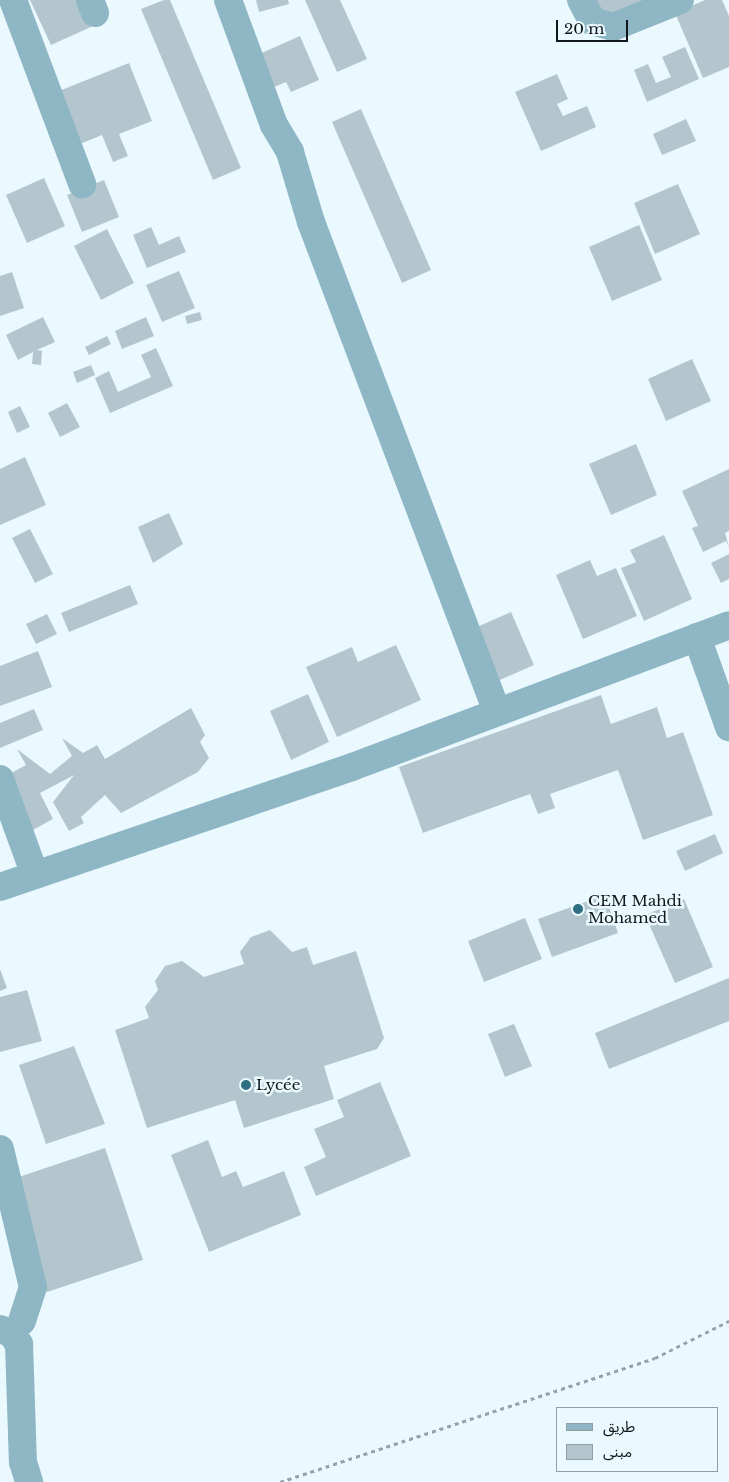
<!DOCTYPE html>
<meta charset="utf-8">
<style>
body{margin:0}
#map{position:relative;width:729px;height:1482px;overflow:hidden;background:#eaf9fe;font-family:"Libre Baskerville","Noto Sans Arabic",serif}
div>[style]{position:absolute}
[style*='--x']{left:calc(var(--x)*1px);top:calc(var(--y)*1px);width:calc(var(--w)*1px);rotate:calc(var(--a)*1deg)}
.building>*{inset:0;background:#b4c6cd}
.path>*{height:3px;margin-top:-1.5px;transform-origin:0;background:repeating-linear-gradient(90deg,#97a3a7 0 4px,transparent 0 8px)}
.minor>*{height:28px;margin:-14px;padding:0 14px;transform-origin:14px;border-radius:14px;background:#8fb6c5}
.tertiary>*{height:28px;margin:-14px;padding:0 14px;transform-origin:14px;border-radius:14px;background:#8fb6c5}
.dots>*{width:14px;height:14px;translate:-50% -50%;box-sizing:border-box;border:2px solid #eaf9fe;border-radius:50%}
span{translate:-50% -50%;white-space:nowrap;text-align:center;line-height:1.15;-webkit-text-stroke:5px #eaf9fe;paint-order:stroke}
.poi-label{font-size:15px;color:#101619}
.left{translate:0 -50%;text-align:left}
.legend{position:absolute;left:556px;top:1407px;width:162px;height:65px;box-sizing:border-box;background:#eaf9fe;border:1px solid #939ea2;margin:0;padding:6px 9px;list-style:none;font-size:15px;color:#101619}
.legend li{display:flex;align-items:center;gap:10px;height:25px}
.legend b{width:25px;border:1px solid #939ea2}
.scale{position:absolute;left:556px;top:20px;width:72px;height:22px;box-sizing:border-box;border:2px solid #101619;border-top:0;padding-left:6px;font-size:15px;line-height:18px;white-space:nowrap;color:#101619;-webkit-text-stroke:4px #eaf9fe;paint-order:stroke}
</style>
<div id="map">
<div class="building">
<div style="clip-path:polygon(30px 0,79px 0,91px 27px,51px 45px)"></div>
<div style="clip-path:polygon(164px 0,170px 0,241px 168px,213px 180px,141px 9px)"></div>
<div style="clip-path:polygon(256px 0,288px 0,289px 4px,259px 12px)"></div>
<div style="clip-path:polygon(305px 0,340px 0,367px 59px,337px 72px)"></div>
<div style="clip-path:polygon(592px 0,645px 0,599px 20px)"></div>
<div style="clip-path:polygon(705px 0,722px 0,729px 16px,729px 67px,703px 78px,675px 13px)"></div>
<div style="clip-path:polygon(300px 36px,319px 80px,291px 92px,286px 82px,272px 88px,257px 55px)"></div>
<div style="clip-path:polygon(685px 47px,699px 79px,647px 102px,634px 70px,648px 64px,656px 83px,671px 77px,662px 57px)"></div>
<div style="clip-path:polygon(129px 63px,152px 121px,119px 134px,128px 156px,113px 162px,102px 135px,80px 144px,59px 91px)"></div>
<div style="clip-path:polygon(557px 74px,568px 99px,557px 104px,563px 116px,587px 106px,596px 127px,541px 151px,515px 92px)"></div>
<div style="clip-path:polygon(361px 109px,431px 270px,402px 283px,332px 122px)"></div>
<div style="clip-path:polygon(686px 119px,696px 141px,662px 155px,653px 134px)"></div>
<div style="clip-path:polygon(44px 178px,65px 226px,27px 243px,6px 195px)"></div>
<div style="clip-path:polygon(104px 180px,119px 217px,82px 232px,67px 195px)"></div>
<div style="clip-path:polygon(678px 184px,700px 234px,655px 254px,634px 203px)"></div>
<div style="clip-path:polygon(639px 225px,662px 280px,612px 301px,589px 247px)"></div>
<div style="clip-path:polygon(151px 227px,159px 245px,179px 236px,186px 252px,147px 268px,133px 235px)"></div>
<div style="clip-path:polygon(107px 229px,134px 283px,101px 300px,74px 246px)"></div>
<div style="clip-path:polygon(179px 271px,195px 308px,162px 322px,146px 285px)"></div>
<div style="clip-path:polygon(12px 272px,24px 308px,0 316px,0 276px)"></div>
<div style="clip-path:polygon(200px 312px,202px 320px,187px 324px,185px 316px)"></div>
<div style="clip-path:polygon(43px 317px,55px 342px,37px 350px,42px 351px,41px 365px,32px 364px,33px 352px,18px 360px,6px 335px)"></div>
<div style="clip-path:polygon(146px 317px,154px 336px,122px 349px,115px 331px)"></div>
<div style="clip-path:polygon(107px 336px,111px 344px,89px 355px,85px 347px)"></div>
<div style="clip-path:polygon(156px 348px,173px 386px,110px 413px,95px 378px,109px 371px,118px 392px,151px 377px,141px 355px)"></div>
<div style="clip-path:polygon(692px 359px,711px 401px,666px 421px,648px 379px)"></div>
<div style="clip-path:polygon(91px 365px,95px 375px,77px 383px,73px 372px)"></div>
<div style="clip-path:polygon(67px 403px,80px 427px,60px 437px,48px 413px)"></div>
<div style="clip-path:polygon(20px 406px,30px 427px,17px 433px,8px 412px)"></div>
<div style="clip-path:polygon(636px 444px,657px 495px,611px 515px,589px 464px)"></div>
<div style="clip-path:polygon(25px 457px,46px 505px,0 525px,0 469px)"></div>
<div style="clip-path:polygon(729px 469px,729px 531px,725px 533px,729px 547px,726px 541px,703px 552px,692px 528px,698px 526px,682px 491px)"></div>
<div style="clip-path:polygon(169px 513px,183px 544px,153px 563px,138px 527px)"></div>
<div style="clip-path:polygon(30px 529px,53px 574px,35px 583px,12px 538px)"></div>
<div style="clip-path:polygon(664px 535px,692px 599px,644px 621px,621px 568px,636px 562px,630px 550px)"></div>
<div style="clip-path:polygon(729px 554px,729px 579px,721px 583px,711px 563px)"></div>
<div style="clip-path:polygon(590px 560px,597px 576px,616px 568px,637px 616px,583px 639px,556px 575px)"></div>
<div style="clip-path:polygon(130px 585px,138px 604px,69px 632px,61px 613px)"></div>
<div style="clip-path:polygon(511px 612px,534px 665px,493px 683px,470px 630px)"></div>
<div style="clip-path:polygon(47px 614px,57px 634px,36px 644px,26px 624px)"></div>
<div style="clip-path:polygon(396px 645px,421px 700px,337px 737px,306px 667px,352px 647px,358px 662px)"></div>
<div style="clip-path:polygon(38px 651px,52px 687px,0 706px,0 666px)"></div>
<div style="clip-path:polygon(308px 694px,329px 742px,291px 760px,270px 711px)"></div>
<div style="clip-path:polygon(601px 695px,611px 724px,657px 707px,667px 738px,683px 732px,713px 815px,643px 840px,618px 770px,550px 794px,555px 808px,538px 814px,530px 794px,423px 833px,399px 767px)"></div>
<div style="clip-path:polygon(191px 708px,205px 735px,200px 742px,209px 758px,198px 772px,121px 813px,105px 795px,81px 817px,84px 823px,69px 831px,53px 802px,74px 775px,40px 793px,53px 819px,18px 838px,0 779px,26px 765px,17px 749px,50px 774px,72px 756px,62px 738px,83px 753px,97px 745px,105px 759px)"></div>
<div style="clip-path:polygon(34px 709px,43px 730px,0 748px,0 723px)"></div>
<div style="clip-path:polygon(715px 834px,723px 853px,685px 871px,676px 851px)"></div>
<div style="clip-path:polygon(605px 895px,618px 933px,552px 957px,538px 919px)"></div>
<div style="clip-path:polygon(684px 899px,713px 967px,675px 983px,645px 915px)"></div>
<div style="clip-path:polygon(525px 918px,542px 959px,484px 982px,468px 941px)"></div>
<div style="clip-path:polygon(270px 930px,292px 952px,307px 947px,313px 965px,356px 951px,384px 1038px,377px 1049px,324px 1066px,334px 1099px,244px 1128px,235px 1100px,147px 1128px,115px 1030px,149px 1018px,145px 1007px,158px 990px,155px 981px,165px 966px,182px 961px,204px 977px,244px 964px,240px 952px,251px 937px)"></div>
<div style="clip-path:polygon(0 969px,7px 988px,0 991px)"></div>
<div style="clip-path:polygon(729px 978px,729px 1021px,609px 1069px,595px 1033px)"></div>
<div style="clip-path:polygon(27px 990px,42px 1041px,0 1052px,0 997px)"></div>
<div style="clip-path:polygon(514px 1024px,532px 1066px,505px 1077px,488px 1034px)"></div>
<div style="clip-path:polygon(74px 1046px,105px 1124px,46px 1144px,19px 1065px)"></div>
<div style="clip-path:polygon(380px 1082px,411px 1156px,316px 1196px,304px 1167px,326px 1157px,314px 1129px,344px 1117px,337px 1100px)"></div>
<div style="clip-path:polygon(208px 1140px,222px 1177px,236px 1171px,243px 1187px,284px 1171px,301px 1215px,209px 1252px,171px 1155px)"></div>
<div style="clip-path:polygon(105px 1148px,143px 1260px,47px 1292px,10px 1180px)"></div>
</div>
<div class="path">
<div style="--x:280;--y:1482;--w:395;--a:-18.3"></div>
<div style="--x:655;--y:1358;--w:83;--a:-26.6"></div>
</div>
<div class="minor">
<div style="--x:13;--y:0;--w:197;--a:69.4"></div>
<div style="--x:90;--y:0;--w:14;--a:69"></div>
<div style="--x:228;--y:0;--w:133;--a:69.8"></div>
<div style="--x:274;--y:125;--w:31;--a:59"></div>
<div style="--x:290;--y:152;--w:73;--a:73.3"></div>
<div style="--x:311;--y:222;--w:524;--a:69.21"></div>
<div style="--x:581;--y:0;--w:24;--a:62"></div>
<div style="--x:592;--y:21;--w:22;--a:16"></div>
<div style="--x:613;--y:27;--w:72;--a:-21.9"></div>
<div style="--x:697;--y:637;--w:96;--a:70.4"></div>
<div style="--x:0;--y:779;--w:102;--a:70"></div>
<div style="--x:0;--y:1149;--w:142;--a:76.6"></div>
<div style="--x:33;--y:1287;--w:36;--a:108"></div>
<div style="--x:0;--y:1329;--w:12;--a:20"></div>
<div style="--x:11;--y:1333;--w:14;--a:54"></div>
<div style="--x:19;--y:1344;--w:118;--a:88.1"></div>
<div style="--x:23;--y:1462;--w:21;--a:73"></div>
</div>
<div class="tertiary">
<div style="--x:0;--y:887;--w:372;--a:-18.8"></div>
<div style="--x:352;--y:767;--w:403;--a:-20.6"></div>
</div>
<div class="dots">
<div style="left:578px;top:909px;background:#2f6f83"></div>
<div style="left:246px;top:1085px;background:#2f6f83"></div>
</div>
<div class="poi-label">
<span class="left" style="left:588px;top:909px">CEM Mahdi<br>Mohamed</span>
<span class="left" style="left:256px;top:1085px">Lycée</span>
</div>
<ul class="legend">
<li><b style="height:6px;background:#8fb6c5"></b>طريق</li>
<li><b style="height:14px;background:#b4c6cd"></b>مبنى</li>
</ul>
<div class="scale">20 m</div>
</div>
